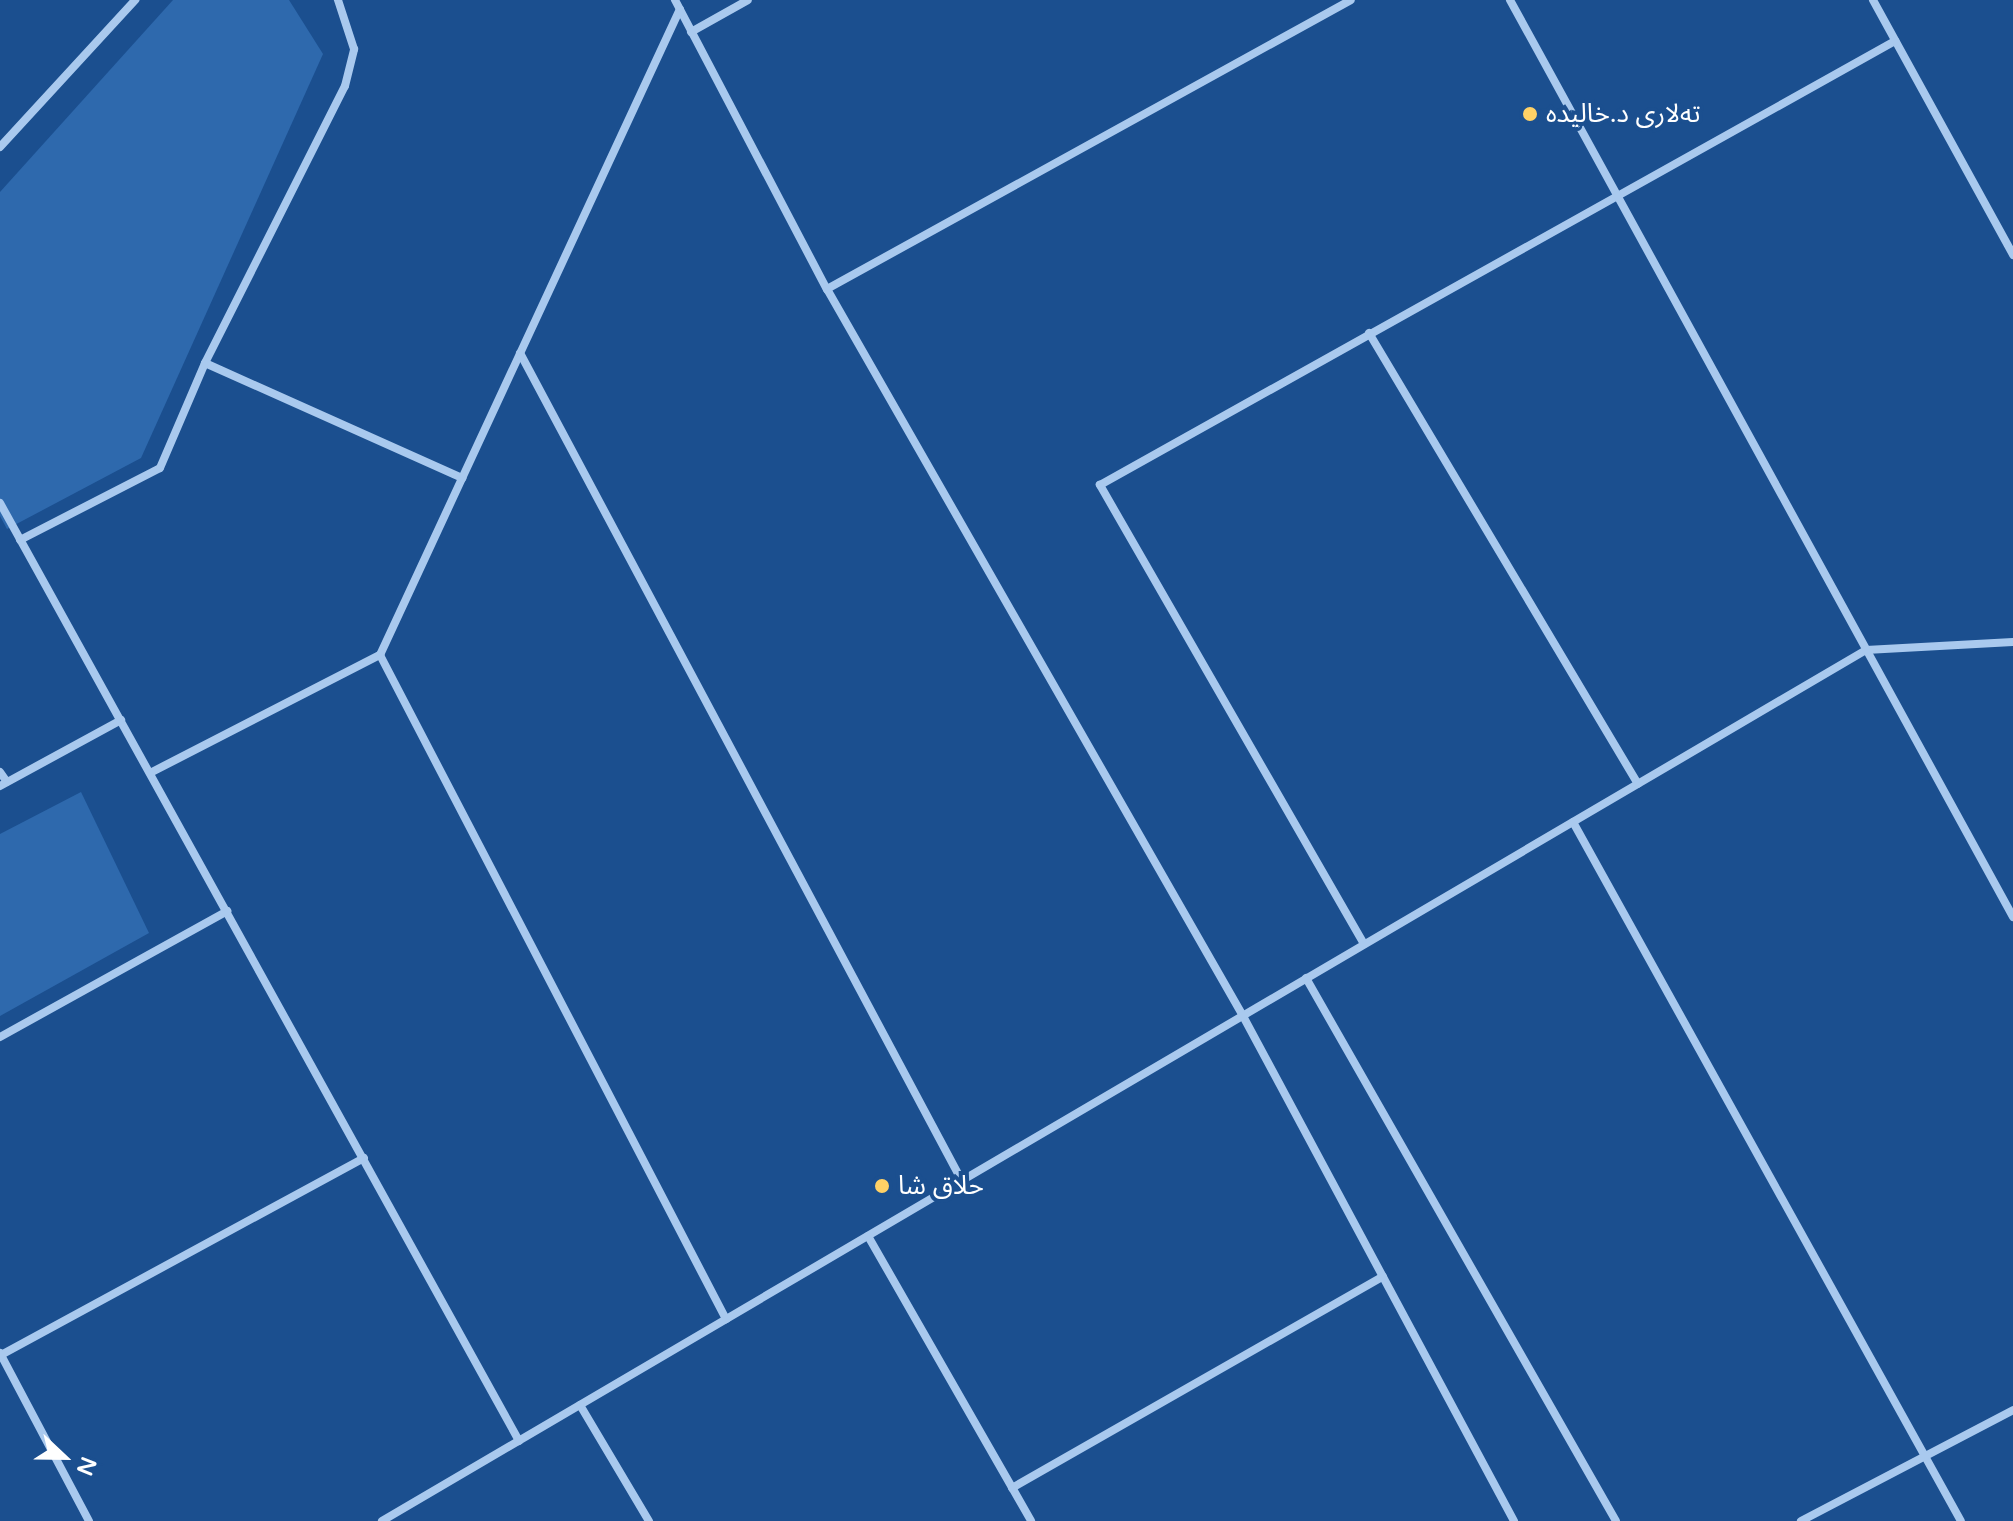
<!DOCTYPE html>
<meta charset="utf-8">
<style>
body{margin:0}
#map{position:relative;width:2013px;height:1521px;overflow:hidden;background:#1b4f8f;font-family:"Varela Round","Noto Sans Arabic",sans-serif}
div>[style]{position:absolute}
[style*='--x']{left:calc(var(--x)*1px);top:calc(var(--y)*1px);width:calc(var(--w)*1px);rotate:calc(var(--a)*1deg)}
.green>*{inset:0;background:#2e69ad}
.minor>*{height:8px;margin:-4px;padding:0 4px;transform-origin:4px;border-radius:4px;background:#a9c9ee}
.dots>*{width:22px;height:22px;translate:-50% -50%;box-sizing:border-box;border:4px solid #1b4f8f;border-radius:50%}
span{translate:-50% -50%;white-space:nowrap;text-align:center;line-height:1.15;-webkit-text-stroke:8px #1b4f8f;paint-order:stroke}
.poi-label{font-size:26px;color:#fff}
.left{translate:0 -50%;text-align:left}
.north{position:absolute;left:24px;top:1417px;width:80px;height:80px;-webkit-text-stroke:6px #1b4f8f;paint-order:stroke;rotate:112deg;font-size:22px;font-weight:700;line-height:32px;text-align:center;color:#fff}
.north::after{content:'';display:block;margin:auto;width:28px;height:36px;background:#fff;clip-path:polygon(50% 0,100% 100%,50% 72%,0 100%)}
</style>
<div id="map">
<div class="green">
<div style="clip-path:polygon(173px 0,289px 0,323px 54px,141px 458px,7px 529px,0 516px,0 192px)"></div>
<div style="clip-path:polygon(81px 792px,149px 933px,0 1016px,0 834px)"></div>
</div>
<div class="minor">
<div style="--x:675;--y:0;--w:327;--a:62.3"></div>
<div style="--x:827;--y:289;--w:838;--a:60.22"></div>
<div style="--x:1243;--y:1016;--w:573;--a:61.78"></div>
<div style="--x:1510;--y:0;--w:1046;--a:61.25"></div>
<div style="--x:1873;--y:0;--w:291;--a:61.2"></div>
<div style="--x:691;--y:32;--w:65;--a:-29.3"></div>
<div style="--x:0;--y:147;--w:200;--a:-47.4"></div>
<div style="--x:827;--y:289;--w:598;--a:-28.88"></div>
<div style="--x:1369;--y:333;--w:525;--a:59.19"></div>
<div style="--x:520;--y:353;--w:939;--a:61.91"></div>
<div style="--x:205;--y:363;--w:282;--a:24.1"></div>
<div style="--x:0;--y:503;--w:1072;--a:61.04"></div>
<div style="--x:20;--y:540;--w:157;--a:-27.2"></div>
<div style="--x:160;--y:468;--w:114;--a:-66.8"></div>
<div style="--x:205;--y:363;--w:310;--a:-63.2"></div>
<div style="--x:345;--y:86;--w:38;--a:-76"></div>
<div style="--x:354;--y:49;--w:52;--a:-108.1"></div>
<div style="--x:380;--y:655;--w:749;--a:62.48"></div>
<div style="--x:0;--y:772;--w:12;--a:55"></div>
<div style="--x:150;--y:773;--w:259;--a:-27.2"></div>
<div style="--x:380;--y:655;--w:712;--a:-65.09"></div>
<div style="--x:0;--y:786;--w:138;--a:-28.6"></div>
<div style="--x:1573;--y:822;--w:799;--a:60.97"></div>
<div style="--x:1364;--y:944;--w:530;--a:-119.91"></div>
<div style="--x:1100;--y:485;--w:911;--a:-29.18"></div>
<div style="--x:1306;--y:978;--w:625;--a:60.28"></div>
<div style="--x:0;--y:1037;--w:260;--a:-29"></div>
<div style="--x:868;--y:1236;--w:328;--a:60.2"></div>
<div style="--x:0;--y:1353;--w:190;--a:62.1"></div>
<div style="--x:1;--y:1355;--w:413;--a:-28.5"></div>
<div style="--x:580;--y:1405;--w:135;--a:59.3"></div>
<div style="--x:1012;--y:1488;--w:427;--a:-29.7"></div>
<div style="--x:382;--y:1521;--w:1721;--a:-30.41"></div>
<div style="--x:1866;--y:650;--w:147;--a:-3.1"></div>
<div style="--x:1801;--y:1521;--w:239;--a:-27.6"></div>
</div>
<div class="dots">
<div style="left:1530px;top:114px;background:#ffd166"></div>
<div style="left:882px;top:1186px;background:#ffd166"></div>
</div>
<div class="poi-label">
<span class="left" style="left:1546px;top:114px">تەلاری د.خالیدە</span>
<span class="left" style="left:898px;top:1186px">حلاق شا</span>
</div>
<div class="north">N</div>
</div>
